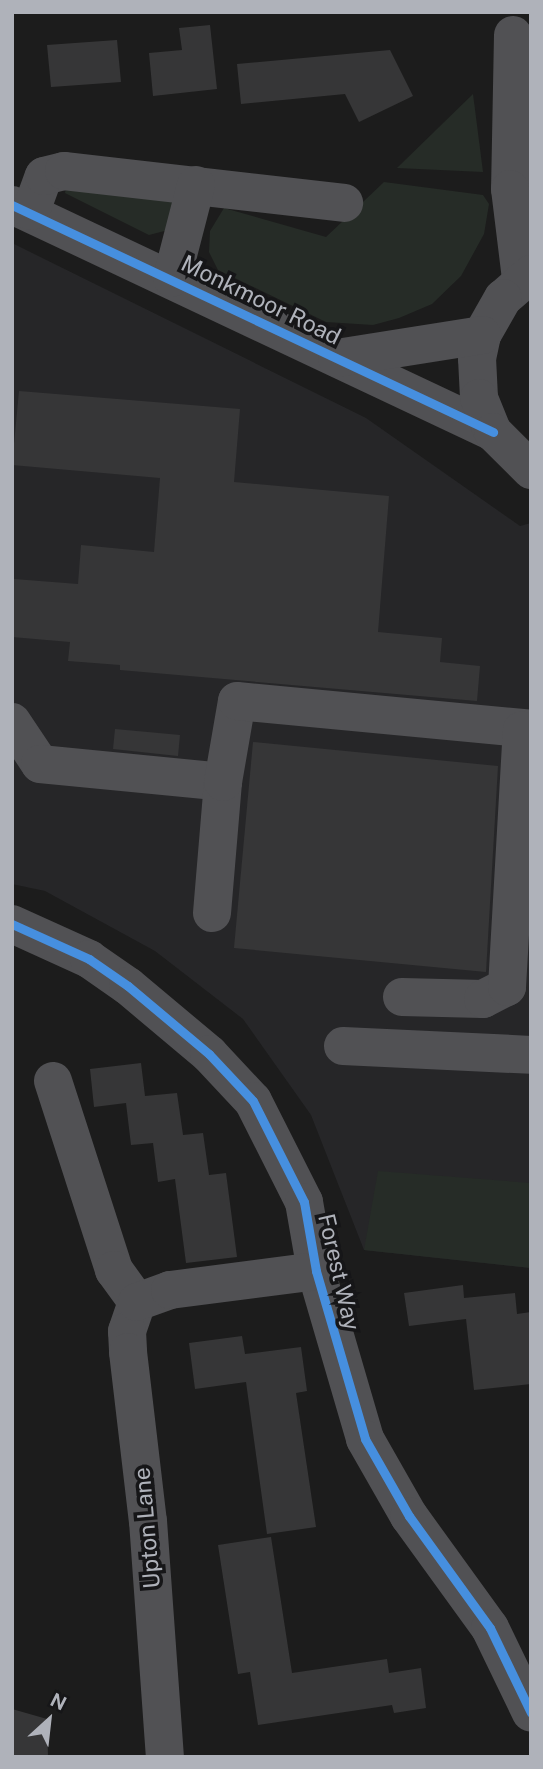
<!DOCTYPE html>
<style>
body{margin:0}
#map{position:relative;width:543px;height:1769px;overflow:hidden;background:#1c1c1c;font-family:"Public Sans",sans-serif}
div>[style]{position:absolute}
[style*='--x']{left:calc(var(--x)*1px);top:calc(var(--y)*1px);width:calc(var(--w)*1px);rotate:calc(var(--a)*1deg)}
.built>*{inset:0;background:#262628}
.green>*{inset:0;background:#262c27}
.building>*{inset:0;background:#363637}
.minor>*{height:38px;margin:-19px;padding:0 19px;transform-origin:19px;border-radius:19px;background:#515154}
.cycleway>*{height:9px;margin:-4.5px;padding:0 4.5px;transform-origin:4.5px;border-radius:4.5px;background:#468fdf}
span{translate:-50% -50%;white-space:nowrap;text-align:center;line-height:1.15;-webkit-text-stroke:7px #161618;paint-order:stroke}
.street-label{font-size:23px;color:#afb2ba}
.frame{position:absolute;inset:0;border:14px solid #afb2ba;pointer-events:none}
.north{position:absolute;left:14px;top:1685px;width:70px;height:70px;-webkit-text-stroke:5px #161618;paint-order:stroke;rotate:27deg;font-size:19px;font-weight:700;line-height:28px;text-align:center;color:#afb2ba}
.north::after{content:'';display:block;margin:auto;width:24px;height:32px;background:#afb2ba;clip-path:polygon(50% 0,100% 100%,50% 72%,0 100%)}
</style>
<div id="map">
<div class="built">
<div style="clip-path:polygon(12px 243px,366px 418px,520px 526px,531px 523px,531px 1268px,364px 1250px,311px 1115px,243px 1019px,155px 951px,45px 891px,12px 884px)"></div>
</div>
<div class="green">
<div style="clip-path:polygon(473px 94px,483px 172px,397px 168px)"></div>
<div style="clip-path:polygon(384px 182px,483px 195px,489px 204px,484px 234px,461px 276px,432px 304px,399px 318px,373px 325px,326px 322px,218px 270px,209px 252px,210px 231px,224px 208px,326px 237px)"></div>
<div style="clip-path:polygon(66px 188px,171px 200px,176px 212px,172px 229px,149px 235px,65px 193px)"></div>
<div style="clip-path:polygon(378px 1171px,531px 1183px,531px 1268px,364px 1250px)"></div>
</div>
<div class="building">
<div style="clip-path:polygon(210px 25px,217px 89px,153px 96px,149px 53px,182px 50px,179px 28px)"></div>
<div style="clip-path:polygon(117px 40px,121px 82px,51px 87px,47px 45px)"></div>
<div style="clip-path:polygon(390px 50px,413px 96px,359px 122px,345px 94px,241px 104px,237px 64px)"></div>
<div style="clip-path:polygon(19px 391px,240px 409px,234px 482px,389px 496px,378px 632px,442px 638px,440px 662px,480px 666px,477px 701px,120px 670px,120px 665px,68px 661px,70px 642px,12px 637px,14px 579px,78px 584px,81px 545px,154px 552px,160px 478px,12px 465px)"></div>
<div style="clip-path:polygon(115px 729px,180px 735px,178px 756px,113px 749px)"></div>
<div style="clip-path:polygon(253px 742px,498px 766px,486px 972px,234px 948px)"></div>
<div style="clip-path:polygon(141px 1063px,145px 1096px,177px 1093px,183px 1135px,203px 1133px,209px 1175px,226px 1173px,237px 1257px,186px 1263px,175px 1179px,158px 1182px,153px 1143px,131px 1145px,126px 1103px,94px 1107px,90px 1069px)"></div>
<div style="clip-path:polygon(463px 1285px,464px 1298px,515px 1293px,517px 1314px,531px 1312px,531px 1384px,474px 1390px,466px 1319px,409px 1326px,404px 1293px)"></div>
<div style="clip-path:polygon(242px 1336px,245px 1354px,301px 1347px,307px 1391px,296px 1393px,316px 1527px,267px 1534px,246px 1382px,195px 1389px,189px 1343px)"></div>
<div style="clip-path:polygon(271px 1537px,292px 1673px,387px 1659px,389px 1673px,421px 1668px,426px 1708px,394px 1713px,392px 1705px,258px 1725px,250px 1672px,238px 1674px,218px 1545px)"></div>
<div style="clip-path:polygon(12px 1709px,47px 1719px,48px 1757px,12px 1757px)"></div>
</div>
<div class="minor">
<div style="--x:513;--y:35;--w:154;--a:91.1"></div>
<div style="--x:510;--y:189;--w:91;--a:83"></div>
<div style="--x:12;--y:205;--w:532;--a:25.26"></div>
<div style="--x:31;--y:211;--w:37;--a:-70"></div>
<div style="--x:44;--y:176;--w:21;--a:-14"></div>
<div style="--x:64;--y:171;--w:282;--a:6.5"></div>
<div style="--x:531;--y:274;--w:37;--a:139"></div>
<div style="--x:503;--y:298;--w:43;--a:119.6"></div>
<div style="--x:482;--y:335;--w:24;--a:102"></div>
<div style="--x:477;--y:358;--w:40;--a:87.1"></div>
<div style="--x:479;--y:398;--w:37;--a:68"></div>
<div style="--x:493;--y:432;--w:54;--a:45"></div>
<div style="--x:172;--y:278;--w:96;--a:-75.5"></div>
<div style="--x:337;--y:358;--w:147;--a:-9"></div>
<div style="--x:12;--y:722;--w:50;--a:56.3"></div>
<div style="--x:40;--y:764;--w:184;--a:5.6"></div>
<div style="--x:212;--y:913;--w:131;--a:-85.2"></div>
<div style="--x:223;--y:782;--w:82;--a:-80.2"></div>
<div style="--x:237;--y:701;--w:295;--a:5.4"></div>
<div style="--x:12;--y:924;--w:85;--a:24.4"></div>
<div style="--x:89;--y:959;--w:47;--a:34.7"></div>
<div style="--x:128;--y:986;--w:106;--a:40"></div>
<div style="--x:209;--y:1054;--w:64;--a:46.9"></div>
<div style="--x:253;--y:1101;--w:113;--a:63.2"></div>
<div style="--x:304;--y:1202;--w:70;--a:80.1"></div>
<div style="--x:316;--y:1271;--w:175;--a:73.7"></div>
<div style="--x:365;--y:1439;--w:89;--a:60.3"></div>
<div style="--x:409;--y:1516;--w:138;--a:54.1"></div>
<div style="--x:490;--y:1628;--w:94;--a:64.2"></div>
<div style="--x:402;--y:997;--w:81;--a:1.4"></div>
<div style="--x:483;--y:999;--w:27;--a:-27"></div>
<div style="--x:507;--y:987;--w:257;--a:-86.7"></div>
<div style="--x:343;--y:1046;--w:188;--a:2.7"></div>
<div style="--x:53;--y:1081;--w:199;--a:72.1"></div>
<div style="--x:114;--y:1270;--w:39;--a:54"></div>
<div style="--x:137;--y:1302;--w:31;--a:109"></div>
<div style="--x:127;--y:1331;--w:21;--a:87"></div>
<div style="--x:128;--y:1352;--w:170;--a:83.3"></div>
<div style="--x:148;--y:1521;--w:237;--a:85.9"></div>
<div style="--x:137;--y:1302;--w:35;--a:-20"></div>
<div style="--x:170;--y:1290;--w:147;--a:-7.4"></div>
</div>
<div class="cycleway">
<div style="--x:12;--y:205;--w:532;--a:25.26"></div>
<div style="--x:12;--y:924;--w:85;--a:24.4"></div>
<div style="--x:89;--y:959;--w:47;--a:34.7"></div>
<div style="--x:128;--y:986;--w:106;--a:40"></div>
<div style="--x:209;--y:1054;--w:64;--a:46.9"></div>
<div style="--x:253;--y:1101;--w:113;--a:63.2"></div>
<div style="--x:304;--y:1202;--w:70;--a:80.1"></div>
<div style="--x:316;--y:1271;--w:175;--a:73.7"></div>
<div style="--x:365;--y:1439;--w:89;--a:60.3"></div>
<div style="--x:409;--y:1516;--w:138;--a:54.1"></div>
<div style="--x:490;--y:1628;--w:94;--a:64.2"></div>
</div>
<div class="street-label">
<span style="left:261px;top:300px;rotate:26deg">Monkmoor Road</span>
<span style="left:339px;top:1272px;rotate:77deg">Forest Way</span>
<span style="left:147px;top:1528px;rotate:-95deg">Upton Lane</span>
</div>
<div class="frame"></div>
<div class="north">N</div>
</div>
